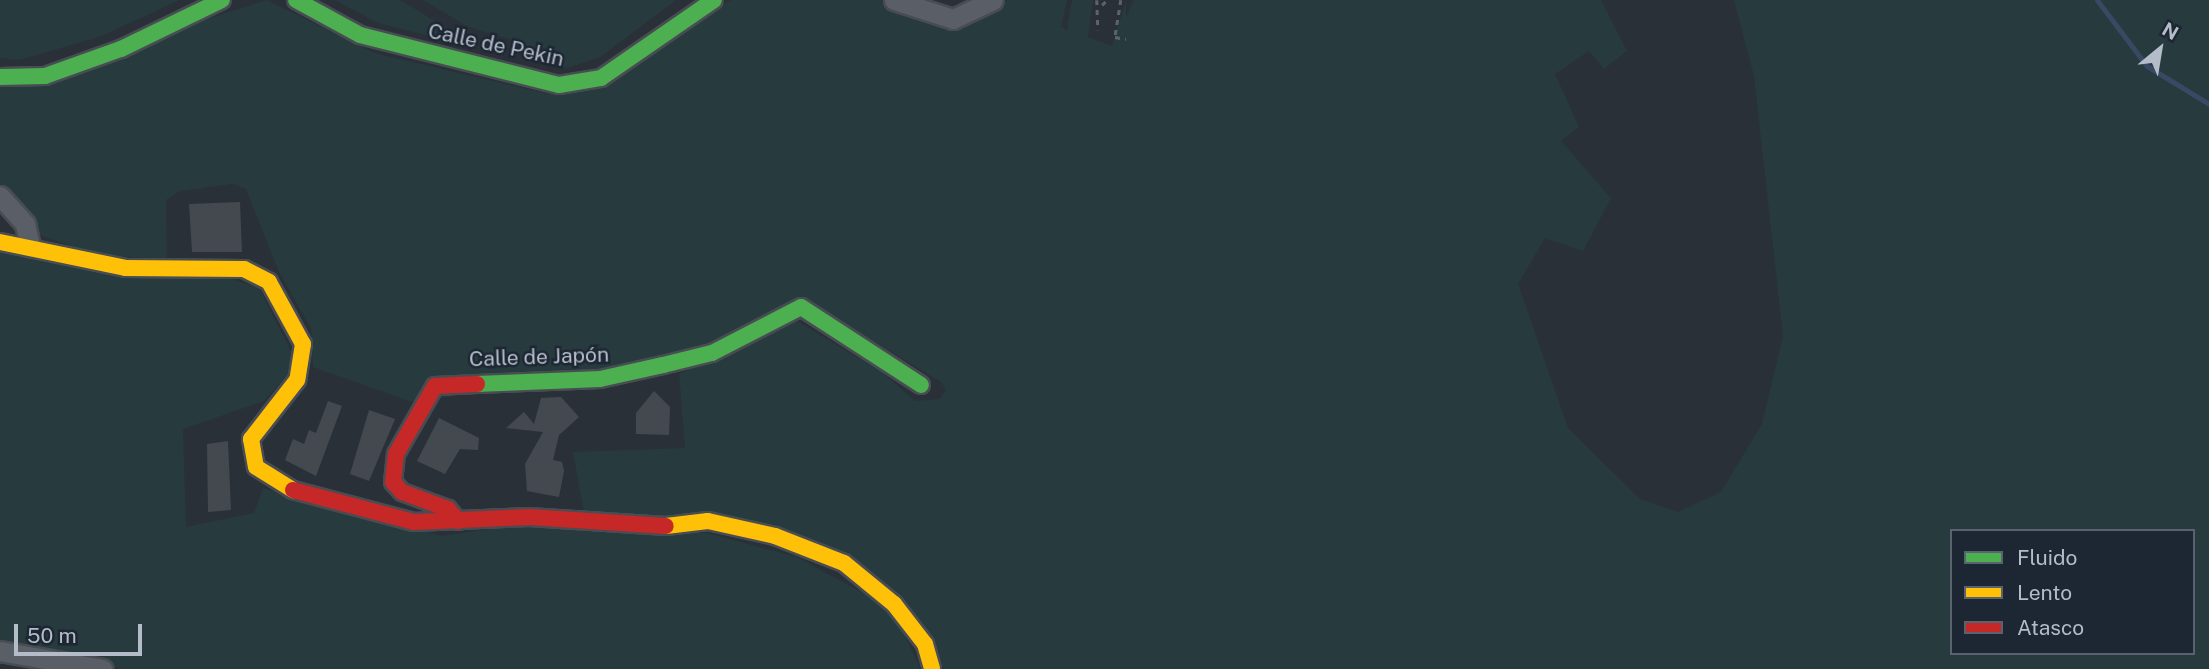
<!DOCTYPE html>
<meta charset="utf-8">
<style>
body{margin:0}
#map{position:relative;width:2209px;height:669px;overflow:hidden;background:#2a3038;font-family:"Public Sans",sans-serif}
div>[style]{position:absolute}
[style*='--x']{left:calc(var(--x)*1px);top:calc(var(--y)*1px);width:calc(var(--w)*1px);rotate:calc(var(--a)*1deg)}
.green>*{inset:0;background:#273a3e}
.stream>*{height:5px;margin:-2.5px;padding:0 2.5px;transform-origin:2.5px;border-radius:2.5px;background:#384963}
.building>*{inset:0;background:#444950}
.path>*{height:2.5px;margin-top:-1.25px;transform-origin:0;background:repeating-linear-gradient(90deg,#5d636a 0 5px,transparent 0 10px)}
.roads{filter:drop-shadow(2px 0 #484c53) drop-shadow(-2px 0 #484c53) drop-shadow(0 2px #484c53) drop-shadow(0 -2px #484c53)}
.street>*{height:19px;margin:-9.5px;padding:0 9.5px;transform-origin:9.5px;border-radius:9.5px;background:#5a5e66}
.fast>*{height:16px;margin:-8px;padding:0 8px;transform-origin:8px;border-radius:8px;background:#4caf50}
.slow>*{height:16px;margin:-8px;padding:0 8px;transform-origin:8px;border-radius:8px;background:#ffc107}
.jam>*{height:16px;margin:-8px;padding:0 8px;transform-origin:8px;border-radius:8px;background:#c62828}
span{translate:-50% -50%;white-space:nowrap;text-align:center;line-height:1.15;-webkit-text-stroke:5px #1d2633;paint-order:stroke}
.street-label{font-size:21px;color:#b4bcc9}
.legend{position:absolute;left:1950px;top:529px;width:245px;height:126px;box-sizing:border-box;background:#1d2633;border:2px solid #59626f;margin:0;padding:9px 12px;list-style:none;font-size:21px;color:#b4bcc9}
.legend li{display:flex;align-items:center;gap:14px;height:35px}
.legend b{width:35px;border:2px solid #59626f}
.north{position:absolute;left:2125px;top:14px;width:70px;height:70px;-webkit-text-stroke:5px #1d2633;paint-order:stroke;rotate:30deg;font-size:19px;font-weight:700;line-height:28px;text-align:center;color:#b4bcc9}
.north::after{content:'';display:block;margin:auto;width:24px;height:32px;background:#b4bcc9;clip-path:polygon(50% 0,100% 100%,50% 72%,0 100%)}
.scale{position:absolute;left:14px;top:624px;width:128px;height:32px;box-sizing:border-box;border:4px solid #b4bcc9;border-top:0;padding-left:9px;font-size:21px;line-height:24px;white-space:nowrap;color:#b4bcc9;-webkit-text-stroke:5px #1d2633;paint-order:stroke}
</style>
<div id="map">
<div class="green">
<div style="clip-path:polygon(0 0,180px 0,99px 37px,19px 60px,0 58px)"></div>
<div style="clip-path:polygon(evenodd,267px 0,374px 53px,548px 94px,731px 0,883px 0,919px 17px,969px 24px,1007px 0,1067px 0,1061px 27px,1067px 30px,1072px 0,1093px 0,1088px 37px,1112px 46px,1126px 0,1126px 17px,1134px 0,1601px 0,1627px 51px,1604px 69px,1589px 51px,1555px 74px,1579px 127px,1561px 141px,1611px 198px,1583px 251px,1545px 238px,1518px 284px,1568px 428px,1640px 499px,1678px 512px,1721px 492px,1762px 424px,1783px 336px,1754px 76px,1734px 0,2209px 0,2209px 669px,944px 669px,852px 560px,675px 518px,584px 513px,573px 452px,685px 448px,679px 374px,794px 319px,883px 373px,915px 401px,940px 399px,946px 390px,941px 382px,804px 299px,683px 354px,415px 403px,313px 367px,311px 328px,279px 272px,246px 189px,232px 184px,179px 191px,166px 200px,167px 260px,95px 254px,39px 235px,24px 205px,0 184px,0 84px,267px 0,1952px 531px,2193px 531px,2193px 653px,1952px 653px,1952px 531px)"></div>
<div style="clip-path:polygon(335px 0,400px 0,482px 49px,378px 23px)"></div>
<div style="clip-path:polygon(423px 0,676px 0,600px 57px,567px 68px,537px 63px,509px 39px,468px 27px)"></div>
<div style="clip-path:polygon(0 252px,217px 274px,259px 288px,292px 353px,288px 374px,264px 401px,183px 429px,186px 527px,254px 513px,263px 488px,442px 536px,515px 525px,707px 533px,797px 557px,876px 600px,897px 620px,921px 669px,122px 669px,0 645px)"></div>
</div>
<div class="stream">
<div style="--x:2097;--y:0;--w:83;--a:52.9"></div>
<div style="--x:2147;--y:66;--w:73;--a:31.5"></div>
</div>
<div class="building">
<div style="clip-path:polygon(240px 202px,242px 252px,192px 252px,189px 204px)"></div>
<div style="clip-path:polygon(654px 391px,670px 407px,669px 435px,636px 434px,636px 413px)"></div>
<div style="clip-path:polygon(561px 397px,579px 417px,559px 435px,553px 460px,562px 462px,564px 471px,559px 497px,527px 491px,525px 464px,543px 432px,506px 428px,524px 412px,534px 424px,541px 398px)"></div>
<div style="clip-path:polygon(328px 401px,342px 406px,316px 476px,285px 460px,293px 439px,304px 444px,309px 430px,316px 433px)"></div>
<div style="clip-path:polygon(369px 410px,395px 419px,369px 481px,350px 474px)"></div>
<div style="clip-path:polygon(439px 418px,479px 438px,478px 450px,460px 449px,445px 474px,417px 461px)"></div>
<div style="clip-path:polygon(228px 441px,231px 510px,208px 512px,207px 444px)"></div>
</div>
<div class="path">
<div style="--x:1097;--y:0;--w:30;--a:88"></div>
<div style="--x:1121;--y:0;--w:37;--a:99"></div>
<div style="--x:1115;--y:37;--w:11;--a:10"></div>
<div style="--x:1102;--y:5;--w:7;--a:-45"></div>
</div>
<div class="roads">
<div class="street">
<div style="--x:894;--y:0;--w:62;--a:17.9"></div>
<div style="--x:953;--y:19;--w:44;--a:-25.4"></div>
<div style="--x:0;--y:196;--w:38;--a:48"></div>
<div style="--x:25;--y:224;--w:23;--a:77"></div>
<div style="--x:0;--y:651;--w:104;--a:10"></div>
</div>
<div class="fast">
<div style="--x:296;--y:0;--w:73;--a:28.7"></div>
<div style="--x:360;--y:35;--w:205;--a:14.1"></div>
<div style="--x:559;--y:85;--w:43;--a:-9.5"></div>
<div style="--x:601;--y:78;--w:137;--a:-34.6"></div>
<div style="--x:0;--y:77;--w:45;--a:-1.3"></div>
<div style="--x:45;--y:76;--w:81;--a:-19.6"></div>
<div style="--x:121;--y:49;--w:112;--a:-25.9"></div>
<div style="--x:477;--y:384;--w:123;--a:-2.3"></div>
<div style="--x:600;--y:379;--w:65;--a:-12.5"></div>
<div style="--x:663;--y:365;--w:50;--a:-13.8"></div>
<div style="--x:712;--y:353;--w:100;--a:-27.3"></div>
<div style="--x:801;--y:307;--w:143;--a:33"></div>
</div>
<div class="slow">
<div style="--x:0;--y:242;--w:128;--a:11.7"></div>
<div style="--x:125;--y:268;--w:119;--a:0.5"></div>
<div style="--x:244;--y:269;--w:28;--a:27"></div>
<div style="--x:269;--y:282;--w:71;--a:61.3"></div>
<div style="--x:303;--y:344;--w:36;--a:99"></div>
<div style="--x:297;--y:380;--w:75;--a:127.9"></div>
<div style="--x:251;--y:439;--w:28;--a:80"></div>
<div style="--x:256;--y:467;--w:44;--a:31.9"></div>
<div style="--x:666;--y:526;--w:42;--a:-6.8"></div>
<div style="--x:708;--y:521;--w:69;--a:12.6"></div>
<div style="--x:775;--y:536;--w:74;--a:21.4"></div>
<div style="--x:844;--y:563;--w:65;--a:39.4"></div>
<div style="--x:894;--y:604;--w:51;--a:52.2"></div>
<div style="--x:925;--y:644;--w:26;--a:74"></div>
</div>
<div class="jam">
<div style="--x:293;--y:490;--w:125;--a:14.8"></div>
<div style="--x:414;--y:522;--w:115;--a:-2.5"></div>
<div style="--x:529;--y:517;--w:137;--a:3.8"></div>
<div style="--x:458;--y:521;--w:16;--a:-130"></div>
<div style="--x:448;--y:509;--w:49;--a:-159.7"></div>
<div style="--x:402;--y:492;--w:13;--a:-132"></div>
<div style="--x:393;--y:482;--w:28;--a:-84"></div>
<div style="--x:396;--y:454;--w:78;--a:-60.2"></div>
<div style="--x:435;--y:386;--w:42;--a:-2.7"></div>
</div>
</div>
<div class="street-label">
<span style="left:496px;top:45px;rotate:12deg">Calle de Pekin</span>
<span style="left:539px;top:357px;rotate:-2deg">Calle de Japón</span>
</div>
<ul class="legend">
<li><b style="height:9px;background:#4caf50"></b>Fluido</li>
<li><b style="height:9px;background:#ffc107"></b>Lento</li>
<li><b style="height:9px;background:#c62828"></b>Atasco</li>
</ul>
<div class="north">N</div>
<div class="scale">50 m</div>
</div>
